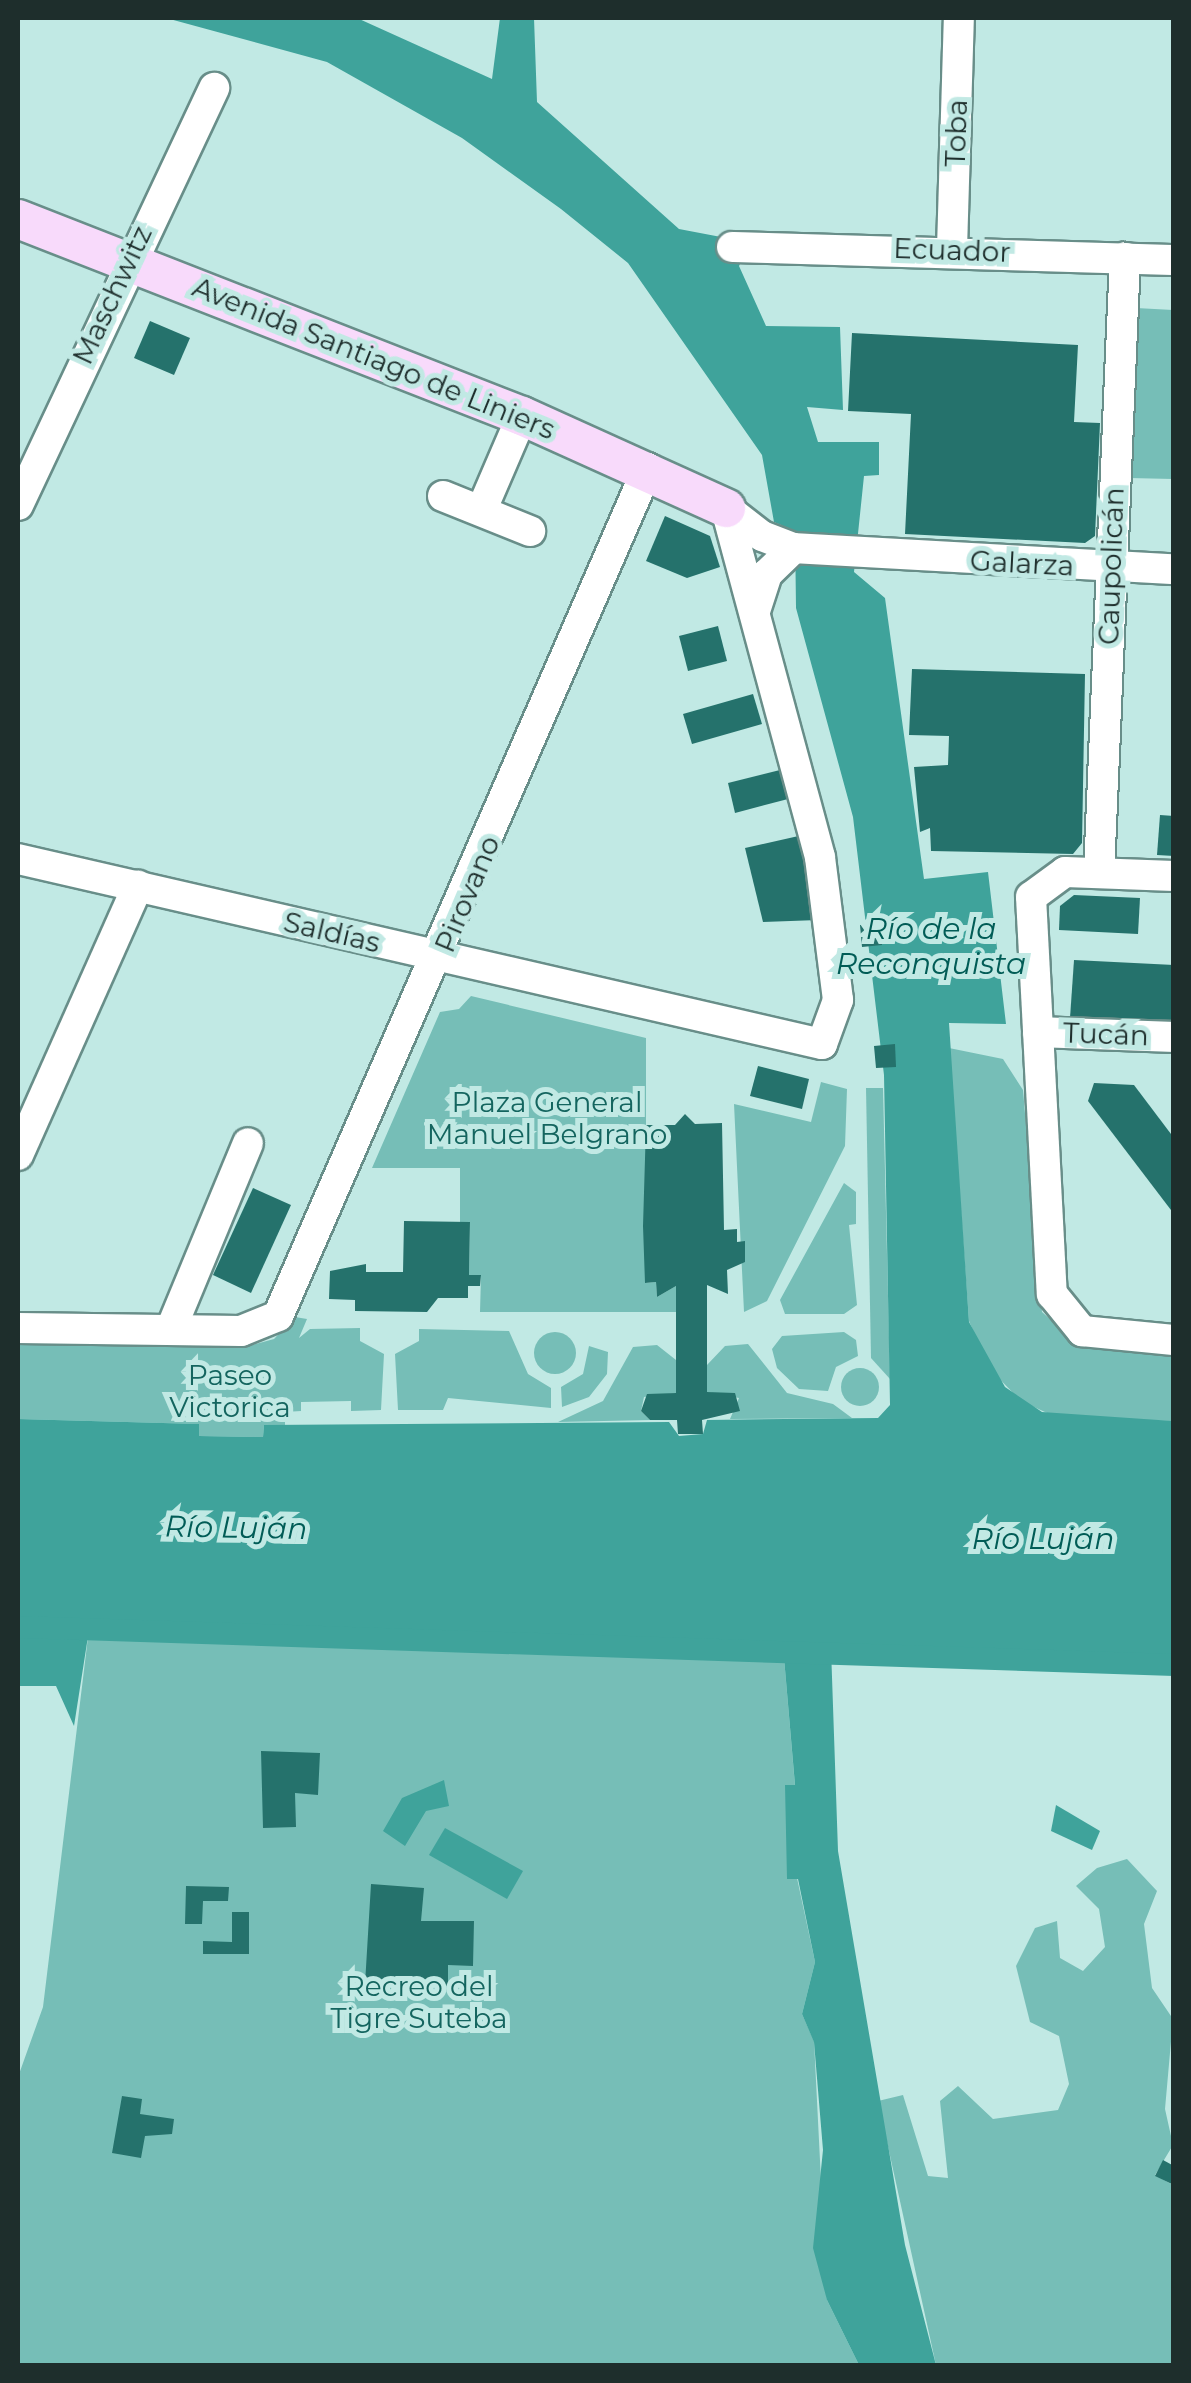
<!DOCTYPE html>
<meta charset="utf-8">
<style>
body{margin:0}
#map{position:relative;width:1191px;height:2383px;overflow:hidden;background:#c1e9e4;font-family:Montserrat,sans-serif}
div>[style]{position:absolute}
[style*='--x']{left:calc(var(--x)*1px);top:calc(var(--y)*1px);width:calc(var(--w)*1px);rotate:calc(var(--a)*1deg)}
.green>*{inset:0;background:#76beb7}
.round{border-radius:50%}
.water>*{inset:0;background:#3fa39b}
.canal>*{height:22px;margin:-11px;padding:0 11px;transform-origin:11px;border-radius:11px;background:#3fa39b}
.building>*{inset:0;background:#25726c}
.roads{filter:drop-shadow(2px 0 #688e89) drop-shadow(-2px 0 #688e89) drop-shadow(0 2px #688e89) drop-shadow(0 -2px #688e89)}
.minor>*{height:30px;margin:-15px;padding:0 15px;transform-origin:15px;border-radius:15px;background:#fff}
.major>*{height:38px;margin:-19px;padding:0 19px;transform-origin:19px;border-radius:19px;background:#f8dafb}
span{translate:-50% -50%;white-space:nowrap;text-align:center;line-height:1.15;-webkit-text-stroke:10px #c1e9e4;paint-order:stroke}
.street-label{font-size:28px;color:#1e2e2c}
.park-label{font-size:28px;color:#14655f}
.water-label{font-size:30px;color:#015c56;font-style:italic}
.frame{position:absolute;inset:0;border:20px solid #1e2e2c;pointer-events:none}
</style>
<div id="map">
<div class="green">
<div style="clip-path:polygon(1136px 308px,1173px 310px,1173px 479px,1129px 478px)"></div>
<div style="clip-path:polygon(471px 996px,646px 1038px,646px 1283px,656px 1282px,657px 1297px,676px 1286px,676px 1312px,480px 1312px,481px 1276px,469px 1275px,470px 1223px,460px 1222px,460px 1168px,372px 1168px,440px 1012px,459px 1009px)"></div>
<div style="clip-path:polygon(949px 1048px,1003px 1059px,1023px 1090px,1042px 1312px,1080px 1346px,1173px 1351px,1173px 1421px,1058px 1418px,1021px 1401px,989px 1368px,969px 1321px)"></div>
<div style="clip-path:polygon(821px 1082px,847px 1089px,845px 1146px,767px 1301px,744px 1312px,734px 1104px,811px 1122px)"></div>
<div style="clip-path:polygon(866px 1088px,883px 1088px,890px 1379px,871px 1358px)"></div>
<div style="clip-path:polygon(844px 1183px,856px 1192px,856px 1224px,849px 1225px,857px 1305px,844px 1314px,785px 1314px,780px 1300px)"></div>
<div style="clip-path:polygon(295px 1317px,307px 1319px,299px 1338px,310px 1329px,360px 1328px,360px 1341px,384px 1354px,381px 1410px,351px 1411px,351px 1401px,301px 1402px,301px 1411px,285px 1412px,285px 1425px,264px 1425px,263px 1437px,198px 1436px,198px 1424px,18px 1419px,18px 1341px,252px 1345px,274px 1339px)"></div>
<div style="clip-path:polygon(419px 1329px,509px 1331px,528px 1374px,551px 1388px,551px 1408px,448px 1398px,443px 1410px,398px 1410px,395px 1354px,419px 1341px)"></div>
<div style="clip-path:polygon(844px 1332px,856px 1340px,858px 1356px,836px 1367px,828px 1391px,799px 1389px,777px 1368px,772px 1349px,782px 1336px)"></div>
<div class="round" style="left:534px;top:1332px;width:42px;height:42px"></div>
<div style="clip-path:polygon(748px 1344px,787px 1393px,833px 1404px,852px 1418px,730px 1419px,739px 1398px,707px 1392px,707px 1365px,725px 1346px)"></div>
<div style="clip-path:polygon(657px 1345px,676px 1360px,676px 1393px,644px 1397px,641px 1411px,650px 1420px,558px 1422px,603px 1401px,633px 1347px)"></div>
<div style="clip-path:polygon(589px 1346px,608px 1352px,607px 1374px,589px 1397px,562px 1407px,561px 1387px,583px 1374px)"></div>
<div class="round" style="left:841px;top:1368px;width:38px;height:38px"></div>
<div style="clip-path:polygon(99px 1626px,783px 1646px,795px 1786px,786px 1785px,788px 1879px,797px 1878px,815px 1962px,802px 2014px,814px 2041px,827px 2300px,859px 2365px,18px 2365px,18px 2077px,43px 2007px,89px 1629px)"></div>
<div style="clip-path:polygon(1127px 1859px,1157px 1891px,1144px 1924px,1152px 1988px,1173px 2019px,1165px 2109px,1173px 2145px,1155px 2175px,1173px 2185px,1173px 2365px,936px 2365px,878px 2101px,903px 2095px,928px 2176px,948px 2178px,940px 2101px,958px 2086px,993px 2119px,1058px 2110px,1069px 2084px,1059px 2036px,1030px 2022px,1016px 1966px,1035px 1928px,1057px 1921px,1060px 1958px,1083px 1971px,1105px 1947px,1099px 1909px,1076px 1886px,1097px 1868px)"></div>
</div>
<div class="water">
<div style="clip-path:polygon(166px 18px,357px 18px,492px 79px,500px 18px,534px 18px,537px 102px,679px 229px,721px 237px,743px 258px,739px 266px,766px 326px,840px 327px,843px 410px,807px 407px,818px 442px,879px 442px,879px 475px,864px 476px,854px 572px,885px 598px,924px 879px,988px 872px,1006px 1024px,949px 1023px,969px 1322px,1005px 1387px,1042px 1412px,1173px 1421px,1173px 1655px,1129px 1654px,1126px 1667px,1005px 1657px,993px 1667px,945px 1650px,831px 1648px,838px 1851px,905px 2245px,936px 2365px,859px 2365px,827px 2300px,813px 2248px,823px 2150px,814px 2042px,802px 2014px,815px 1962px,798px 1879px,787px 1879px,785px 1785px,795px 1785px,783px 1646px,99px 1626px,89px 1630px,74px 1726px,56px 1686px,18px 1686px,18px 1419px,199px 1424px,199px 1436px,263px 1437px,264px 1425px,669px 1422px,679px 1436px,703px 1434px,707px 1420px,878px 1418px,890px 1405px,884px 1075px,853px 817px,796px 608px,795px 531px,774px 522px,762px 455px,628px 263px,561px 209px,462px 138px,327px 62px)"></div>
<div style="clip-path:polygon(444px 1780px,449px 1806px,426px 1811px,405px 1846px,383px 1831px,402px 1798px)"></div>
<div style="clip-path:polygon(1056px 1805px,1100px 1831px,1092px 1850px,1051px 1831px)"></div>
<div style="clip-path:polygon(445px 1828px,523px 1871px,507px 1899px,429px 1855px)"></div>
</div>
<div class="canal">
<div style="--x:18;--y:1627;--w:1157;--a:1.88"></div>
</div>
<div class="building">
<div style="clip-path:polygon(150px 321px,190px 338px,174px 375px,134px 358px)"></div>
<div style="clip-path:polygon(852px 333px,1078px 345px,1074px 422px,1100px 423px,1095px 536px,1085px 543px,905px 534px,911px 414px,848px 411px)"></div>
<div style="clip-path:polygon(665px 516px,710px 536px,720px 567px,687px 578px,646px 561px)"></div>
<div style="clip-path:polygon(718px 626px,727px 661px,688px 671px,679px 636px)"></div>
<div style="clip-path:polygon(912px 669px,1085px 674px,1082px 843px,1073px 854px,931px 851px,930px 828px,920px 832px,914px 767px,948px 765px,949px 736px,909px 735px)"></div>
<div style="clip-path:polygon(753px 694px,762px 724px,692px 744px,683px 714px)"></div>
<div style="clip-path:polygon(780px 770px,788px 799px,735px 813px,728px 783px)"></div>
<div style="clip-path:polygon(1160px 815px,1174px 816px,1174px 856px,1157px 855px)"></div>
<div style="clip-path:polygon(803px 835px,818px 920px,763px 922px,745px 848px)"></div>
<div style="clip-path:polygon(1074px 895px,1140px 898px,1138px 934px,1059px 930px,1060px 906px)"></div>
<div style="clip-path:polygon(881px 923px,882px 945px,862px 947px,860px 925px)"></div>
<div style="clip-path:polygon(1074px 960px,1174px 965px,1174px 1023px,1070px 1018px)"></div>
<div style="clip-path:polygon(895px 1044px,896px 1067px,876px 1068px,874px 1046px)"></div>
<div style="clip-path:polygon(758px 1066px,809px 1079px,802px 1109px,750px 1096px)"></div>
<div style="clip-path:polygon(1094px 1083px,1134px 1085px,1174px 1138px,1174px 1214px,1088px 1101px)"></div>
<div style="clip-path:polygon(685px 1114px,695px 1124px,722px 1123px,724px 1230px,737px 1229px,737px 1242px,745px 1241px,745px 1262px,727px 1270px,728px 1294px,707px 1285px,707px 1392px,735px 1393px,740px 1411px,702px 1420px,703px 1434px,678px 1434px,677px 1420px,650px 1420px,641px 1411px,647px 1394px,676px 1393px,676px 1286px,657px 1297px,656px 1282px,645px 1283px,643px 1226px,646px 1125px,675px 1125px)"></div>
<div style="clip-path:polygon(253px 1188px,291px 1205px,251px 1293px,213px 1275px)"></div>
<div style="clip-path:polygon(404px 1221px,470px 1222px,469px 1275px,481px 1275px,480px 1286px,468px 1286px,468px 1298px,438px 1298px,427px 1312px,355px 1311px,355px 1300px,329px 1299px,330px 1271px,366px 1264px,366px 1272px,403px 1272px)"></div>
<div style="clip-path:polygon(261px 1751px,320px 1753px,318px 1795px,295px 1793px,296px 1827px,263px 1828px)"></div>
<div style="clip-path:polygon(371px 1884px,424px 1888px,421px 1921px,474px 1921px,473px 1966px,448px 1965px,448px 1986px,365px 1984px)"></div>
<div style="clip-path:polygon(186px 1886px,229px 1887px,228px 1901px,203px 1901px,202px 1924px,185px 1924px)"></div>
<div style="clip-path:polygon(232px 1912px,249px 1912px,249px 1954px,203px 1954px,203px 1941px,232px 1942px)"></div>
<div style="clip-path:polygon(122px 2096px,142px 2099px,140px 2114px,174px 2119px,172px 2134px,145px 2136px,141px 2158px,112px 2153px)"></div>
<div style="clip-path:polygon(1163px 2160px,1174px 2166px,1174px 2185px,1155px 2176px)"></div>
</div>
<div class="roads">
<div class="minor">
<div style="--x:732;--y:247;--w:442;--a:1.7"></div>
<div style="--x:952;--y:249;--w:231;--a:-88.3"></div>
<div style="--x:443;--y:496;--w:94;--a:21.9"></div>
<div style="--x:18;--y:505;--w:461;--a:-64.8"></div>
<div style="--x:726;--y:508;--w:46;--a:37.9"></div>
<div style="--x:762;--y:536;--w:34;--a:21"></div>
<div style="--x:794;--y:548;--w:381;--a:3.2"></div>
<div style="--x:482;--y:509;--w:101;--a:-66.7"></div>
<div style="--x:755;--y:611;--w:39;--a:-72"></div>
<div style="--x:767;--y:574;--w:37;--a:-44"></div>
<div style="--x:18;--y:859;--w:825;--a:12.96"></div>
<div style="--x:822;--y:1044;--w:47;--a:-70"></div>
<div style="--x:838;--y:1000;--w:144;--a:-97.2"></div>
<div style="--x:820;--y:857;--w:361;--a:-105.1"></div>
<div style="--x:1099;--y:873;--w:616;--a:-87.58"></div>
<div style="--x:1174;--y:876;--w:109;--a:-177.9"></div>
<div style="--x:1065;--y:872;--w:42;--a:143.7"></div>
<div style="--x:1031;--y:897;--w:398;--a:87"></div>
<div style="--x:1052;--y:1294;--w:48;--a:51"></div>
<div style="--x:1082;--y:1331;--w:92;--a:5.6"></div>
<div style="--x:1038;--y:1032;--w:136;--a:2.1"></div>
<div style="--x:18;--y:1155;--w:295;--a:-66"></div>
<div style="--x:18;--y:1328;--w:223;--a:0.8"></div>
<div style="--x:241;--y:1331;--w:40;--a:-22"></div>
<div style="--x:278;--y:1316;--w:925;--a:-66.43"></div>
<div style="--x:171;--y:1329;--w:201;--a:-67.5"></div>
</div>
<div class="major">
<div style="--x:18;--y:219;--w:541;--a:21.35"></div>
<div style="--x:522;--y:416;--w:224;--a:24.3"></div>
</div>
</div>
<div class="street-label">
<span style="left:956px;top:133px;rotate:-88deg">Toba</span>
<span style="left:952px;top:250px;rotate:2deg">Ecuador</span>
<span style="left:112px;top:295px;rotate:-65deg">Maschwitz</span>
<span style="left:374px;top:358px;rotate:22deg">Avenida Santiago de Liniers</span>
<span style="left:1022px;top:563px;rotate:3deg">Galarza</span>
<span style="left:1111px;top:566px;rotate:-88deg">Caupolicán</span>
<span style="left:467px;top:894px;rotate:-67deg">Pirovano</span>
<span style="left:332px;top:932px;rotate:13deg">Saldías</span>
<span style="left:1106px;top:1034px;rotate:2deg">Tucán</span>
</div>
<div class="park-label">
<span style="left:547px;top:1118px">Plaza General<br>Manuel Belgrano</span>
<span style="left:230px;top:1391px">Paseo<br>Victorica</span>
<span style="left:419px;top:2002px">Recreo del<br>Tigre Suteba</span>
</div>
<div class="water-label">
<span style="left:931px;top:946px">Río de la<br>Reconquista</span>
<span style="left:236px;top:1528px;rotate:1deg">Río Luján</span>
<span style="left:1043px;top:1539px">Río Luján</span>
</div>
<div class="frame"></div>
</div>
